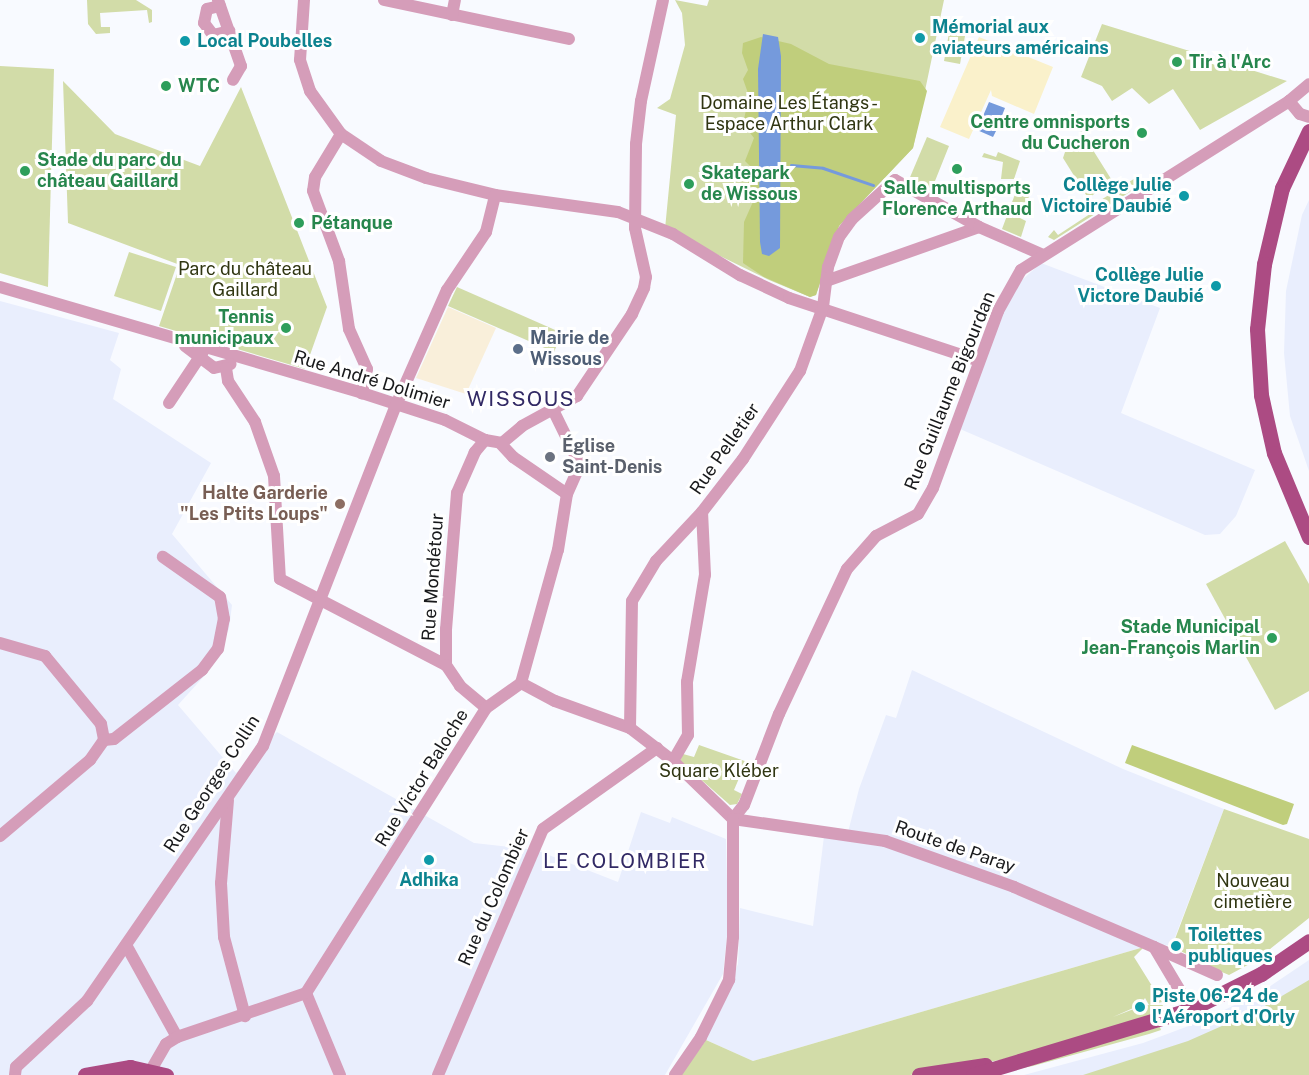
<!DOCTYPE html>
<meta charset="utf-8">
<style>
body{margin:0}
#map{position:relative;width:1309px;height:1075px;overflow:hidden;background:#f8faff;font-family:"Public Sans",sans-serif}
div>[style]{position:absolute}
[style*='--x']{left:calc(var(--x)*1px);top:calc(var(--y)*1px);width:calc(var(--w)*1px);rotate:calc(var(--a)*1deg)}
.built>*{inset:0;background:#e9eefd}
.education>*{inset:0;background:#f9efda}
.green>*{inset:0;background:#d2dca8}
.forest>*{inset:0;background:#c0ce7c}
.sand>*{inset:0;background:#faf1cb}
.water>*{inset:0;background:#759adc}
.stream>*{height:3px;margin:-1.5px;padding:0 1.5px;transform-origin:1.5px;border-radius:1.5px;background:#759adc}
.minor>*{height:12px;margin:-6px;padding:0 6px;transform-origin:6px;border-radius:6px;background:#d59db9}
.major>*{height:15px;margin:-7.5px;padding:0 7.5px;transform-origin:7.5px;border-radius:7.5px;background:#ac4b83}
.dots>*{width:16px;height:16px;translate:-50% -50%;box-sizing:border-box;border:3px solid #fff;border-radius:50%}
span{translate:-50% -50%;white-space:nowrap;text-align:center;line-height:1.15;-webkit-text-stroke:6px #fff;paint-order:stroke}
.culture-label{font-size:18px;color:#0d838f;font-weight:700}
.left{translate:0 -50%;text-align:left}
.right{translate:-100% -50%;text-align:right}
.leisure-label{font-size:18px;color:#27864d;font-weight:700}
.park-label{font-size:18px;color:#303612}
.service-label{font-size:18px;color:#4e5e75;font-weight:700}
.street-label{font-size:18px;color:#18191b}
.worship-label{font-size:18px;color:#5b616d;font-weight:700}
.education-label{font-size:18px;color:#785e54;font-weight:700}
.neighbourhood-label{font-size:20px;color:#322a65;letter-spacing:1.5px}
.quarter-label{font-size:21px;color:#322a65;letter-spacing:1.5px}
</style>
<div id="map">
<div class="built">
<div style="clip-path:polygon(1309px 200px,1309px 471px,1290px 416px,1284px 353px,1286px 291px,1302px 215px)"></div>
<div style="clip-path:polygon(1041px 263px,1160px 308px,1121px 413px,1255px 470px,1236px 516px,1220px 534px,1205px 535px,960px 429px,1001px 316px,1022px 280px)"></div>
<div style="clip-path:polygon(0 301px,119px 333px,110px 360px,121px 369px,113px 399px,211px 463px,172px 534px,232px 605px,229px 629px,206px 674px,178px 705px,236px 773px,277px 732px,474px 843px,536px 850px,618px 882px,641px 812px,670px 823px,672px 817px,726px 839px,728px 926px,723px 974px,665px 1075px,0 1075px)"></div>
<div style="clip-path:polygon(912px 670px,1123px 769px,1224px 809px,1172px 945px,1144px 947px,753px 1061px,706px 1040px,738px 964px,740px 908px,813px 926px,824px 836px,846px 840px,859px 789px,886px 715px,896px 718px)"></div>
<div style="clip-path:polygon(1309px 960px,1309px 1075px,1024px 1075px,1143px 1043px,1202px 1021px,1263px 991px)"></div>
</div>
<div class="education">
<div style="clip-path:polygon(448px 307px,496px 328px,466px 394px,416px 378px)"></div>
</div>
<div class="green">
<div style="clip-path:polygon(87px 0,136px 0,152px 10px,152px 22px,149px 23px,147px 10px,100px 13px,101px 27px,110px 27px,110px 33px,96px 34px,88px 24px)"></div>
<div style="clip-path:polygon(675px 0,707px 6px,709px 0,944px 0,913px 148px,839px 226px,816px 295px,810px 297px,769px 280px,665px 229px,676px 115px,657px 108px,670px 99px,685px 45px,682px 13px)"></div>
<div style="clip-path:polygon(1102px 24px,1261px 73px,1287px 81px,1200px 130px,1173px 89px,1149px 104px,1132px 88px,1112px 101px,1102px 86px,1081px 77px)"></div>
<div style="clip-path:polygon(949px 33px,965px 36px,960px 64px,944px 61px)"></div>
<div style="clip-path:polygon(0 66px,54px 69px,48px 287px,0 273px)"></div>
<div style="clip-path:polygon(63px 81px,115px 134px,200px 166px,241px 87px,327px 307px,305px 369px,159px 326px,180px 265px,68px 223px)"></div>
<div style="clip-path:polygon(1081px 131px,1113px 182px,1088px 198px,1063px 158px,1066px 149px,1073px 152px)"></div>
<div style="clip-path:polygon(927px 137px,949px 146px,931px 191px,908px 182px)"></div>
<div style="clip-path:polygon(998px 152px,1020px 161px,1014px 179px,1001px 179px,1003px 162px,982px 157px,984px 153px,996px 157px)"></div>
<div style="clip-path:polygon(1140px 175px,1144px 183px,1054px 240px,1048px 237px,1054px 230px,1058px 235px,1096px 210px,1093px 205px)"></div>
<div style="clip-path:polygon(1020px 181px,1027px 189px,1033px 187px,1020px 218px,1026px 221px,1021px 237px,1002px 229px)"></div>
<div style="clip-path:polygon(129px 252px,176px 267px,161px 311px,114px 296px)"></div>
<div style="clip-path:polygon(457px 287px,562px 333px,554px 352px,448px 306px)"></div>
<div style="clip-path:polygon(1285px 541px,1309px 584px,1309px 691px,1275px 710px,1206px 584px)"></div>
<div style="clip-path:polygon(699px 745px,756px 765px,753px 773px,743px 769px,734px 790px,742px 794px,737px 804px,730px 805px,680px 761px,683px 754px,694px 757px)"></div>
<div style="clip-path:polygon(1224px 809px,1309px 839px,1309px 918px,1255px 961px,1229px 975px,1205px 965px,1204px 957px,1195px 958px,1172px 947px)"></div>
<div style="clip-path:polygon(1144px 947px,1134px 957px,1162px 1002px,1149px 1005px,1145px 998px,1140px 1005px,1113px 1017px,1144px 1005px,1163px 1005px,1158px 1016px,1000px 1060px,910px 1075px,681px 1075px,706px 1040px,753px 1061px)"></div>
<div style="clip-path:polygon(1309px 980px,1309px 1075px,1083px 1075px,1188px 1041px,1258px 1010px)"></div>
<div style="clip-path:polygon(1160px 1027px,1161px 1030px,1149px 1034px,1033px 1066px,986px 1075px)"></div>
</div>
<div class="forest">
<div style="clip-path:polygon(761px 37px,791px 44px,829px 64px,920px 81px,927px 91px,913px 148px,839px 226px,816px 295px,810px 297px,764px 277px,743px 263px,744px 222px,756px 195px,748px 183px,753px 169px,745px 161px,754px 138px,743px 124px,749px 96px,743px 79px,748px 70px,742px 53px,743px 43px)"></div>
<div style="clip-path:polygon(1132px 745px,1294px 804px,1287px 824px,1283px 825px,1125px 763px)"></div>
</div>
<div class="sand">
<div style="clip-path:polygon(979px 37px,1053px 67px,1034px 114px,992px 96px,991px 90px,969px 139px,940px 127px)"></div>
</div>
<div class="water">
<div style="clip-path:polygon(763px 34px,778px 37px,781px 56px,780px 248px,769px 256px,762px 254px,760px 242px,758px 69px)"></div>
<div style="clip-path:polygon(989px 102px,1005px 108px,1001px 118px,995px 116px,992px 124px,998px 127px,993px 137px,977px 130px)"></div>
</div>
<div class="stream">
<div style="--x:791;--y:165;--w:32;--a:5"></div>
<div style="--x:823;--y:168;--w:53;--a:18.8"></div>
</div>
<div class="minor">
<div style="--x:218;--y:0;--w:70;--a:70.8"></div>
<div style="--x:241;--y:66;--w:16;--a:120"></div>
<div style="--x:304;--y:0;--w:60;--a:93.8"></div>
<div style="--x:300;--y:60;--w:33;--a:72"></div>
<div style="--x:310;--y:91;--w:53;--a:54.2"></div>
<div style="--x:341;--y:134;--w:48;--a:34"></div>
<div style="--x:381;--y:161;--w:48;--a:20.7"></div>
<div style="--x:426;--y:178;--w:71;--a:13.8"></div>
<div style="--x:495;--y:195;--w:124;--a:7.9"></div>
<div style="--x:618;--y:212;--w:59;--a:21.8"></div>
<div style="--x:673;--y:234;--w:79;--a:31.5"></div>
<div style="--x:740;--y:275;--w:54;--a:25.1"></div>
<div style="--x:789;--y:298;--w:200;--a:18.3"></div>
<div style="--x:384;--y:0;--w:189;--a:11.9"></div>
<div style="--x:220;--y:6;--w:13;--a:167"></div>
<div style="--x:207;--y:9;--w:14;--a:102"></div>
<div style="--x:204;--y:23;--w:15;--a:53"></div>
<div style="--x:213;--y:35;--w:17;--a:-13"></div>
<div style="--x:452;--y:15;--w:15;--a:-79"></div>
<div style="--x:1289;--y:101;--w:17;--a:50"></div>
<div style="--x:1300;--y:114;--w:9;--a:18"></div>
<div style="--x:341;--y:134;--w:50;--a:121.2"></div>
<div style="--x:315;--y:177;--w:14;--a:98"></div>
<div style="--x:313;--y:191;--w:75;--a:69.6"></div>
<div style="--x:339;--y:261;--w:69;--a:81.6"></div>
<div style="--x:349;--y:329;--w:44;--a:65.8"></div>
<div style="--x:367;--y:369;--w:25;--a:102"></div>
<div style="--x:826;--y:281;--w:162;--a:-19.4"></div>
<div style="--x:0;--y:287;--w:377;--a:16.3"></div>
<div style="--x:362;--y:393;--w:87;--a:18"></div>
<div style="--x:445;--y:420;--w:45;--a:26.6"></div>
<div style="--x:485;--y:440;--w:17;--a:10"></div>
<div style="--x:502;--y:443;--w:26;--a:-40"></div>
<div style="--x:522;--y:426;--w:63;--a:-28.6"></div>
<div style="--x:577;--y:396;--w:99;--a:-56.1"></div>
<div style="--x:632;--y:314;--w:29;--a:-65"></div>
<div style="--x:644;--y:288;--w:11;--a:-80"></div>
<div style="--x:646;--y:277;--w:50;--a:-102.7"></div>
<div style="--x:635;--y:228;--w:84;--a:-89.3"></div>
<div style="--x:636;--y:144;--w:43;--a:-83.4"></div>
<div style="--x:641;--y:101;--w:103;--a:-77.7"></div>
<div style="--x:185;--y:346;--w:36;--a:37"></div>
<div style="--x:214;--y:368;--w:17;--a:-13"></div>
<div style="--x:226;--y:368;--w:13;--a:81"></div>
<div style="--x:228;--y:381;--w:49;--a:56.6"></div>
<div style="--x:255;--y:422;--w:57;--a:70.6"></div>
<div style="--x:274;--y:476;--w:103;--a:86.7"></div>
<div style="--x:280;--y:579;--w:187;--a:27.4"></div>
<div style="--x:169;--y:403;--w:61;--a:-56.3"></div>
<div style="--x:485;--y:440;--w:16;--a:130"></div>
<div style="--x:475;--y:452;--w:45;--a:113.7"></div>
<div style="--x:457;--y:493;--w:136;--a:94.6"></div>
<div style="--x:446;--y:629;--w:36;--a:90"></div>
<div style="--x:446;--y:665;--w:25;--a:56"></div>
<div style="--x:460;--y:686;--w:34;--a:40"></div>
<div style="--x:500;--y:443;--w:19;--a:47"></div>
<div style="--x:513;--y:457;--w:65;--a:34.4"></div>
<div style="--x:0;--y:643;--w:47;--a:16.1"></div>
<div style="--x:45;--y:656;--w:88;--a:50.5"></div>
<div style="--x:101;--y:724;--w:16;--a:79"></div>
<div style="--x:104;--y:740;--w:24;--a:125"></div>
<div style="--x:90;--y:760;--w:118;--a:139.8"></div>
<div style="--x:521;--y:683;--w:38;--a:28"></div>
<div style="--x:555;--y:701;--w:80;--a:19.8"></div>
<div style="--x:630;--y:728;--w:54;--a:37.5"></div>
<div style="--x:673;--y:761;--w:83;--a:44"></div>
<div style="--x:630;--y:728;--w:127;--a:-89.1"></div>
<div style="--x:632;--y:601;--w:47;--a:-59"></div>
<div style="--x:656;--y:561;--w:67;--a:-46.8"></div>
<div style="--x:104;--y:740;--w:10;--a:-6"></div>
<div style="--x:114;--y:739;--w:112;--a:-38.1"></div>
<div style="--x:202;--y:670;--w:26;--a:-53"></div>
<div style="--x:218;--y:649;--w:31;--a:-79"></div>
<div style="--x:224;--y:619;--w:22;--a:-100"></div>
<div style="--x:220;--y:597;--w:70;--a:-144.9"></div>
<div style="--x:673;--y:761;--w:30;--a:-60"></div>
<div style="--x:688;--y:735;--w:53;--a:-91.1"></div>
<div style="--x:687;--y:682;--w:109;--a:-80.5"></div>
<div style="--x:705;--y:575;--w:63;--a:-92.7"></div>
<div style="--x:702;--y:512;--w:67;--a:-52.3"></div>
<div style="--x:743;--y:459;--w:105;--a:-57.1"></div>
<div style="--x:800;--y:371;--w:68;--a:-70.2"></div>
<div style="--x:823;--y:307;--w:40;--a:-82.9"></div>
<div style="--x:828;--y:267;--w:32;--a:-70"></div>
<div style="--x:839;--y:237;--w:22;--a:-54"></div>
<div style="--x:852;--y:219;--w:58;--a:-42.2"></div>
<div style="--x:895;--y:180;--w:96;--a:29.2"></div>
<div style="--x:979;--y:227;--w:70;--a:23.6"></div>
<div style="--x:228;--y:800;--w:83;--a:94.8"></div>
<div style="--x:221;--y:883;--w:54;--a:86.8"></div>
<div style="--x:224;--y:937;--w:82;--a:75.1"></div>
<div style="--x:733;--y:819;--w:18;--a:-52"></div>
<div style="--x:744;--y:805;--w:97;--a:-69"></div>
<div style="--x:779;--y:714;--w:160;--a:-64.9"></div>
<div style="--x:847;--y:569;--w:44;--a:-48.7"></div>
<div style="--x:876;--y:536;--w:47;--a:-27.6"></div>
<div style="--x:918;--y:514;--w:30;--a:-60"></div>
<div style="--x:933;--y:488;--w:189;--a:-69.8"></div>
<div style="--x:998;--y:311;--w:47;--a:-60.7"></div>
<div style="--x:1021;--y:270;--w:317;--a:-32.2"></div>
<div style="--x:1289;--y:101;--w:26;--a:-40"></div>
<div style="--x:733;--y:819;--w:154;--a:8.2"></div>
<div style="--x:885;--y:841;--w:137;--a:19.6"></div>
<div style="--x:1014;--y:887;--w:152;--a:23.2"></div>
<div style="--x:1154;--y:947;--w:72;--a:59.2"></div>
<div style="--x:126;--y:945;--w:105;--a:61"></div>
<div style="--x:1154;--y:947;--w:69;--a:24"></div>
<div style="--x:306;--y:993;--w:89;--a:67.5"></div>
<div style="--x:151;--y:1070;--w:30;--a:-60"></div>
<div style="--x:166;--y:1044;--w:13;--a:-32"></div>
<div style="--x:177;--y:1037;--w:136;--a:-18.8"></div>
<div style="--x:306;--y:993;--w:337;--a:-57.7"></div>
<div style="--x:486;--y:708;--w:43;--a:-35.5"></div>
<div style="--x:521;--y:683;--w:138;--a:-74.5"></div>
<div style="--x:558;--y:550;--w:57;--a:-80.9"></div>
<div style="--x:567;--y:494;--w:32;--a:-66"></div>
<div style="--x:580;--y:465;--w:61;--a:-116.1"></div>
<div style="--x:15;--y:1075;--w:8;--a:-83"></div>
<div style="--x:16;--y:1067;--w:97;--a:-42.9"></div>
<div style="--x:87;--y:1001;--w:310;--a:-55.4"></div>
<div style="--x:263;--y:746;--w:366;--a:-68.7"></div>
<div style="--x:396;--y:405;--w:126;--a:-66.1"></div>
<div style="--x:447;--y:290;--w:70;--a:-56.1"></div>
<div style="--x:486;--y:232;--w:38;--a:-76"></div>
<div style="--x:438;--y:1075;--w:267;--a:-66.9"></div>
<div style="--x:543;--y:829;--w:140;--a:-35.4"></div>
<div style="--x:675;--y:1075;--w:46;--a:-55.6"></div>
<div style="--x:701;--y:1037;--w:64;--a:-63.8"></div>
<div style="--x:729;--y:980;--w:43;--a:-84.7"></div>
<div style="--x:733;--y:937;--w:118;--a:-90"></div>
</div>
<div class="major">
<div style="--x:1309;--y:131;--w:63;--a:115.3"></div>
<div style="--x:1282;--y:188;--w:78;--a:103.3"></div>
<div style="--x:1264;--y:264;--w:65;--a:96.1"></div>
<div style="--x:1257;--y:329;--w:66;--a:86.5"></div>
<div style="--x:1261;--y:395;--w:59;--a:77.4"></div>
<div style="--x:1274;--y:453;--w:91;--a:67.4"></div>
<div style="--x:85;--y:1075;--w:46;--a:-10.1"></div>
<div style="--x:130;--y:1067;--w:37;--a:13"></div>
<div style="--x:919;--y:1075;--w:67;--a:-8.6"></div>
<div style="--x:973;--y:1075;--w:228;--a:-16.8"></div>
<div style="--x:1191;--y:1009;--w:78;--a:-26.6"></div>
<div style="--x:1261;--y:974;--w:58;--a:-34.5"></div>
</div>
<div class="dots">
<div style="left:920px;top:38px;background:#0f9aa8"></div>
<div style="left:185px;top:41px;background:#0f9aa8"></div>
<div style="left:1177px;top:62px;background:#2e9e5b"></div>
<div style="left:166px;top:86px;background:#2e9e5b"></div>
<div style="left:1142px;top:133px;background:#2e9e5b"></div>
<div style="left:957px;top:169px;background:#2e9e5b"></div>
<div style="left:25px;top:171px;background:#2e9e5b"></div>
<div style="left:689px;top:184px;background:#2e9e5b"></div>
<div style="left:1184px;top:196px;background:#0f9aa8"></div>
<div style="left:299px;top:223px;background:#2e9e5b"></div>
<div style="left:1216px;top:286px;background:#0f9aa8"></div>
<div style="left:286px;top:328px;background:#2e9e5b"></div>
<div style="left:518px;top:349px;background:#5c6f8a"></div>
<div style="left:550px;top:457px;background:#6b7280"></div>
<div style="left:340px;top:504px;background:#8d6e63"></div>
<div style="left:1272px;top:638px;background:#2e9e5b"></div>
<div style="left:429px;top:860px;background:#0f9aa8"></div>
<div style="left:1176px;top:946px;background:#0f9aa8"></div>
<div style="left:1140px;top:1007px;background:#0f9aa8"></div>
</div>
<div class="culture-label">
<span class="left" style="left:932px;top:38px">Mémorial aux<br>aviateurs américains</span>
<span class="left" style="left:197px;top:41px">Local Poubelles</span>
<span class="right" style="left:1172px;top:196px">Collège Julie<br>Victoire Daubié</span>
<span class="right" style="left:1204px;top:286px">Collège Julie<br>Victore Daubié</span>
<span style="left:429px;top:880px">Adhika</span>
<span class="left" style="left:1188px;top:946px">Toilettes<br>publiques</span>
<span class="left" style="left:1152px;top:1007px">Piste 06-24 de<br>l'Aéroport d'Orly</span>
</div>
<div class="leisure-label">
<span class="left" style="left:1189px;top:62px">Tir à l'Arc</span>
<span class="left" style="left:178px;top:86px">WTC</span>
<span class="right" style="left:1130px;top:133px">Centre omnisports<br>du Cucheron</span>
<span class="left" style="left:37px;top:171px">Stade du parc du<br>château Gaillard</span>
<span class="left" style="left:701px;top:184px">Skatepark<br>de Wissous</span>
<span style="left:957px;top:199px">Salle multisports<br>Florence Arthaud</span>
<span class="left" style="left:311px;top:223px">Pétanque</span>
<span class="right" style="left:274px;top:328px">Tennis<br>municipaux</span>
<span class="right" style="left:1260px;top:638px">Stade Municipal<br>Jean-François Marlin</span>
</div>
<div class="park-label">
<span style="left:789px;top:114px">Domaine Les Étangs -<br>Espace Arthur Clark</span>
<span style="left:245px;top:280px">Parc du château<br>Gaillard</span>
<span style="left:719px;top:771px">Square Kléber</span>
<span style="left:1253px;top:892px">Nouveau<br>cimetière</span>
</div>
<div class="service-label">
<span class="left" style="left:530px;top:349px">Mairie de<br>Wissous</span>
</div>
<div class="street-label">
<span style="left:372px;top:380px;rotate:17deg">Rue André Dolimier</span>
<span style="left:950px;top:391px;rotate:-68deg">Rue Guillaume Bigourdan</span>
<span style="left:725px;top:449px;rotate:-55deg">Rue Pelletier</span>
<span style="left:433px;top:577px;rotate:-86deg">Rue Mondétour</span>
<span style="left:422px;top:778px;rotate:-58deg">Rue Victor Baloche</span>
<span style="left:212px;top:784px;rotate:-57deg">Rue Georges Collin</span>
<span style="left:955px;top:847px;rotate:19deg">Route de Paray</span>
<span style="left:494px;top:897px;rotate:-66deg">Rue du Colombier</span>
</div>
<div class="worship-label">
<span class="left" style="left:562px;top:457px">Église<br>Saint-Denis</span>
</div>
<div class="education-label">
<span class="right" style="left:328px;top:504px">Halte Garderie<br>"Les Ptits Loups"</span>
</div>
<div class="neighbourhood-label">
<span style="left:625px;top:861px">LE COLOMBIER</span>
</div>
<div class="quarter-label">
<span style="left:521px;top:399px">WISSOUS</span>
</div>
</div>
